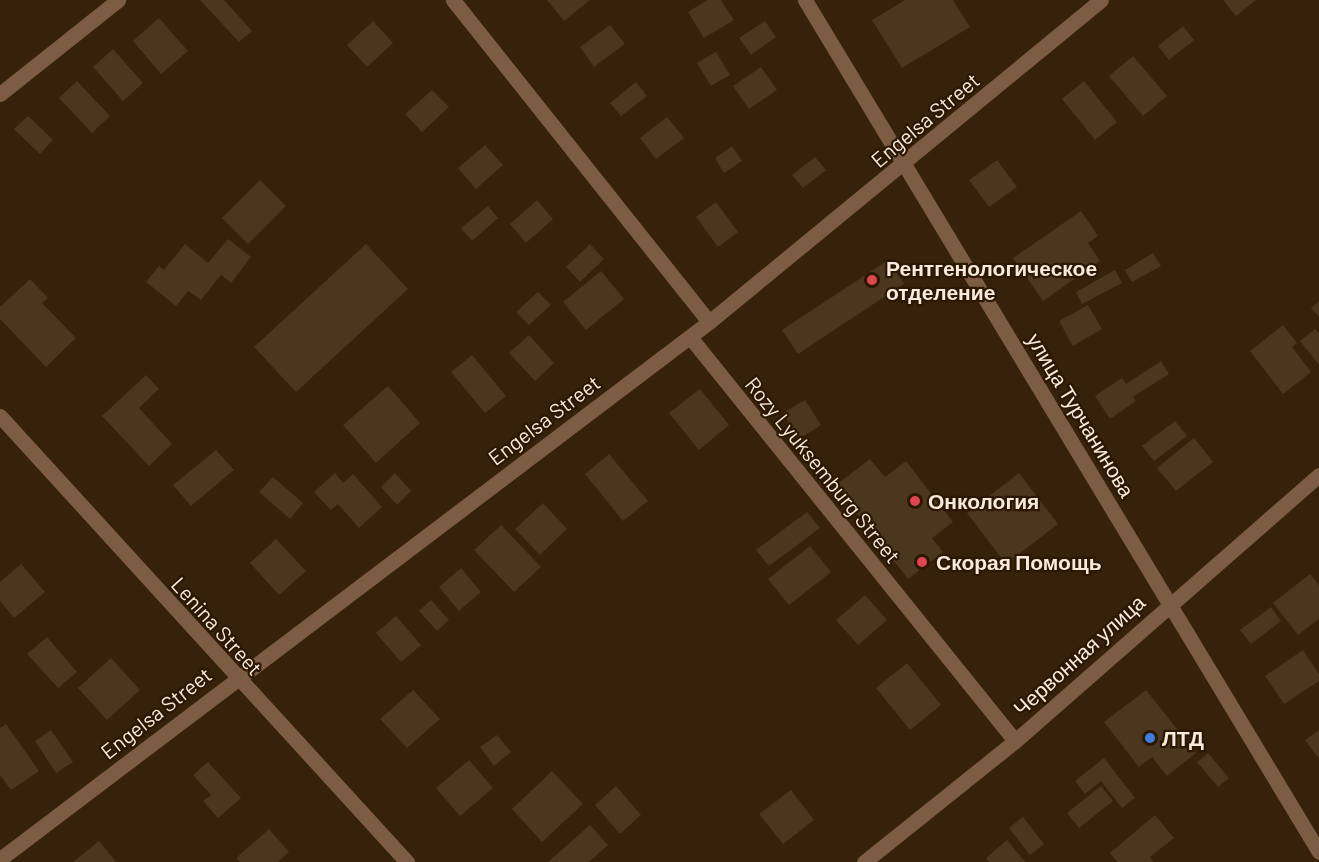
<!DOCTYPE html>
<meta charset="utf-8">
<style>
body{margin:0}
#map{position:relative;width:1319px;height:862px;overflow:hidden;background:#36210a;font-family:Barlow,sans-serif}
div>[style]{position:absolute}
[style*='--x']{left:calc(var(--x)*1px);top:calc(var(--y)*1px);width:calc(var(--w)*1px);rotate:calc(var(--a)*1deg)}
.building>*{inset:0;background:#4a371d}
.minor>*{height:15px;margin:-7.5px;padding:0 7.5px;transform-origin:7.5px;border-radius:7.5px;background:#7c5d44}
.tertiary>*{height:15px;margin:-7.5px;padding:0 7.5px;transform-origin:7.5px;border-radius:7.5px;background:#7c5d44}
.dots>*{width:16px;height:16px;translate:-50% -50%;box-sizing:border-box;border:3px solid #2c1802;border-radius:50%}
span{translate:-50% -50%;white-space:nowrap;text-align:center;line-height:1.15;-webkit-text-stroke:4.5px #2c1802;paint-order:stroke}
.street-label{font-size:21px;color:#f8eadc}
.poi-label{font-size:21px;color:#f8eadc;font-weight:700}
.left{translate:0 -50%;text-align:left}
</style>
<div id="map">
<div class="building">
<div style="clip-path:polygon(200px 0,224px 0,252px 31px,239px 42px)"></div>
<div style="clip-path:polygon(547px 0,590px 0,564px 21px)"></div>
<div style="clip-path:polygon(707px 0,721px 0,734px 20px,704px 38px,688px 12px)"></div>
<div style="clip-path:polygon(905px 0,953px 0,970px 27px,902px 68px,872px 20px)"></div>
<div style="clip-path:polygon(1223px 0,1256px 0,1236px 16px)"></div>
<div style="clip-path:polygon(159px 18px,188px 51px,161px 74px,133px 41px)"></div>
<div style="clip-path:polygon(373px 21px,393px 43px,367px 67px,347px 45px)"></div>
<div style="clip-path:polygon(765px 21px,776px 37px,751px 55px,739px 38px)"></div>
<div style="clip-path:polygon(610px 25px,625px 44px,594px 67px,580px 47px)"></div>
<div style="clip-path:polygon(1183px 26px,1194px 40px,1169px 60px,1158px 46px)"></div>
<div style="clip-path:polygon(113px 49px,143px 83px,123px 101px,93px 67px)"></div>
<div style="clip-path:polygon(716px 52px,730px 75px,711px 86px,697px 63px)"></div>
<div style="clip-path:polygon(1133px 56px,1167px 96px,1143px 116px,1109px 76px)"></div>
<div style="clip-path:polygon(761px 67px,777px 90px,749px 109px,733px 86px)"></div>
<div style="clip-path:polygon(77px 81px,110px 116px,92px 133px,59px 98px)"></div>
<div style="clip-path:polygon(1084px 81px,1117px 122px,1095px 140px,1062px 99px)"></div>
<div style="clip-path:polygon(636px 82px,647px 96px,621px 116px,610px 103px)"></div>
<div style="clip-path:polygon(432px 90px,449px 107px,422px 132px,405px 114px)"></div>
<div style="clip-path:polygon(28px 116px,53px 140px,40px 154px,14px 129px)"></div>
<div style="clip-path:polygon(667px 117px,684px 138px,656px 159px,640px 138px)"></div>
<div style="clip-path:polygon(485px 145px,503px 165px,476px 189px,458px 168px)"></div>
<div style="clip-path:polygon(732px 146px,742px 161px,724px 173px,715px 158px)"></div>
<div style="clip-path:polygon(815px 157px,826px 170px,803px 188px,792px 175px)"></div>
<div style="clip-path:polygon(997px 160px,1017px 187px,989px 207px,969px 180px)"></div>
<div style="clip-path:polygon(260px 180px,286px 206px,248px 244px,222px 218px)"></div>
<div style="clip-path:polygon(537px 200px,553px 219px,526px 243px,510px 224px)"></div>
<div style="clip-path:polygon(716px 202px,738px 232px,718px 247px,696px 217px)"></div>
<div style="clip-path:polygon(488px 206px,498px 218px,472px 241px,461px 228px)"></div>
<div style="clip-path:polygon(1081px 211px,1098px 236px,1088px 243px,1100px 261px,1043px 301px,1013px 258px)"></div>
<div style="clip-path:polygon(228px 239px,251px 257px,231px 283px,221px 275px,201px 300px,188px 291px,176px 306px,146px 282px,159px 266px,164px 270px,185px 244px,208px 263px)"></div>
<div style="clip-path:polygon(366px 244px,408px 289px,296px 392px,254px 347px)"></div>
<div style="clip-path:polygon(590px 244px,604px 259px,580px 282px,566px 267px)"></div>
<div style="clip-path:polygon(1153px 253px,1161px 266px,1132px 282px,1125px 270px)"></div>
<div style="clip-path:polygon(888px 260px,904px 284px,798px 354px,782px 330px)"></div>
<div style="clip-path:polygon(1115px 270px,1122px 283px,1082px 304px,1076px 292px)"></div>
<div style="clip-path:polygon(601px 271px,624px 299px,586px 330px,563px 302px)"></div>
<div style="clip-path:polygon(30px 279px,48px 298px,42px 303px,76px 338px,46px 367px,0 319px,0 307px)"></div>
<div style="clip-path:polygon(538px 292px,551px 305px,529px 325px,516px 312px)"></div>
<div style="clip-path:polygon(1319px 301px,1319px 317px,1311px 308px)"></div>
<div style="clip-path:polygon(1088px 305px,1102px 329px,1073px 346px,1059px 321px)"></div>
<div style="clip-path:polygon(1283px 325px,1297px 343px,1292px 347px,1311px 372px,1283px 394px,1250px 351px)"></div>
<div style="clip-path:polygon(1315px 329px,1319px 333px,1319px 365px,1300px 341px)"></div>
<div style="clip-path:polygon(529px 335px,554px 363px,535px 381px,509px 353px)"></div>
<div style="clip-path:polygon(472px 355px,506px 396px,485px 413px,451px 372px)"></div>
<div style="clip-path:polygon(1161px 361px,1169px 374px,1133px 397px,1136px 401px,1110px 419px,1095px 396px,1122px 378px,1126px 384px)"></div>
<div style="clip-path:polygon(146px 375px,159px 389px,139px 408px,172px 444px,149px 466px,102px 416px)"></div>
<div style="clip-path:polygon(388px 386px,420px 423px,376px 463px,343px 425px)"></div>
<div style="clip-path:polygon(700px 389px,729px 425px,699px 450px,669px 413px)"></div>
<div style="clip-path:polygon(805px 400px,821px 425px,799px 439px,783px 413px)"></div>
<div style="clip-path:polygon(1175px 421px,1187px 436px,1154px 461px,1142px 446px)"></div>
<div style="clip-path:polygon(1194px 438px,1213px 462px,1176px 491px,1157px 468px)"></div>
<div style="clip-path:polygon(216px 450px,234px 470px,191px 506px,173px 485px)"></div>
<div style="clip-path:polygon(609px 454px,648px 501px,623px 521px,585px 474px)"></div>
<div style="clip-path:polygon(870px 459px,885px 477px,906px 461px,953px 522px,932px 538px,943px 552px,908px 579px,835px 486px)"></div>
<div style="clip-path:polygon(335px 473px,343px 483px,353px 474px,382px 507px,359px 528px,338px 504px,331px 510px,314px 492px)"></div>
<div style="clip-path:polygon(395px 473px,411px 491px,397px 505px,381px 487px)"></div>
<div style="clip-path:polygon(1019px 473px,1058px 524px,1006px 564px,967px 513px)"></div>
<div style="clip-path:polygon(273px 477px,303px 503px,290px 519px,259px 492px)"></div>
<div style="clip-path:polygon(543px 503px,567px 529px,540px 555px,515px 529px)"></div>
<div style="clip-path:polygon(807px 512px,820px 528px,769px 566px,756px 550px)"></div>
<div style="clip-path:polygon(501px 525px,541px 567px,514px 592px,474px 550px)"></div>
<div style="clip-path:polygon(276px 539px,306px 571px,279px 595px,250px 563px)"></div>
<div style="clip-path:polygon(810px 546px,831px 572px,789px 605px,768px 579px)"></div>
<div style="clip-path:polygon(21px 564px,45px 592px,14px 618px,0 601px,0 582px)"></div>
<div style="clip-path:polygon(461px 568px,481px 592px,459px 611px,439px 587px)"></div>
<div style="clip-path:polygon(1310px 574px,1319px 585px,1319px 619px,1298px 635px,1273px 603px)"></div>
<div style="clip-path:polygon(865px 595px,887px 620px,858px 645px,836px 620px)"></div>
<div style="clip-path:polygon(431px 600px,449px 620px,437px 631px,419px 611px)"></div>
<div style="clip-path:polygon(1271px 607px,1281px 621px,1251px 644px,1240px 630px)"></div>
<div style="clip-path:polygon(396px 616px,421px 645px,401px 662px,376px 633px)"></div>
<div style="clip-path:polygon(47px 637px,77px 672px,58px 688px,27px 654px)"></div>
<div style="clip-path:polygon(1303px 650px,1319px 674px,1319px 681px,1284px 704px,1265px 676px)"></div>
<div style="clip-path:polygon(111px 658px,140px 690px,107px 720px,78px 688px)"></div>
<div style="clip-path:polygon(907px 663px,941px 705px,910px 730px,876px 688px)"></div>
<div style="clip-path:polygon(413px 690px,440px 719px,407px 748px,380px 719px)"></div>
<div style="clip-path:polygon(1146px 690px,1196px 753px,1167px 776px,1152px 757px,1139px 767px,1104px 722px)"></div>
<div style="clip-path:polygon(6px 724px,39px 771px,11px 790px,0 775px,0 728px)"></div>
<div style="clip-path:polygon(51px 730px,73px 762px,56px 773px,35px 741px)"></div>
<div style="clip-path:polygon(1319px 730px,1319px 759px,1305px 740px)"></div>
<div style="clip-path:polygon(497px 735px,511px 752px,494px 766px,480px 747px)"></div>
<div style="clip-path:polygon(1208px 753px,1229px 778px,1218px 787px,1197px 762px)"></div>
<div style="clip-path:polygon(1104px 758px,1135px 798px,1122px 808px,1101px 781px,1085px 794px,1075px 781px)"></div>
<div style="clip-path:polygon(469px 760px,493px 788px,460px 816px,436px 788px)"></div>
<div style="clip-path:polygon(208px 762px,241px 798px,218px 818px,203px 801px,211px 795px,193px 775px)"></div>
<div style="clip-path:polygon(552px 771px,583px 804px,542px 842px,512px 809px)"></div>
<div style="clip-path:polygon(616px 786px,641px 815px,620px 834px,595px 805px)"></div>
<div style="clip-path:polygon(1101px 786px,1113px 801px,1079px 828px,1067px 813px)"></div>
<div style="clip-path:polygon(791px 790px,814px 820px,783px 844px,759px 814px)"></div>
<div style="clip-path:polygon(1155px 815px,1174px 838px,1150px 857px,1153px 862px,1117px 862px,1110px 853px)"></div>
<div style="clip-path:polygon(1023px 817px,1044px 844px,1030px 855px,1009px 828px)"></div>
<div style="clip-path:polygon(590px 825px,608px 845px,589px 862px,548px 862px)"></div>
<div style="clip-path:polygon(269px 829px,289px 852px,278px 862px,240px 862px,236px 858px)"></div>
<div style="clip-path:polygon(1007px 840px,1025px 862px,989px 862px,986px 858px)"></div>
<div style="clip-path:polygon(99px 841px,116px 862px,73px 862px)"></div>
</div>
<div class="minor">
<div style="--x:453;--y:0;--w:411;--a:51.5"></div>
<div style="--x:0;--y:94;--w:151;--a:-38.5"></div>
<div style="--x:690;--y:337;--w:518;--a:51.18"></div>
<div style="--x:0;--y:416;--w:604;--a:47.62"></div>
<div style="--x:0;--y:859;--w:889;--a:-37.14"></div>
<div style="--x:709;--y:322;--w:507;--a:-39.4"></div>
<div style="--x:864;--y:862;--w:193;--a:-38.7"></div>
<div style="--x:1015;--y:741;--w:404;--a:-41.2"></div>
</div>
<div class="tertiary">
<div style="--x:805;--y:0;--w:995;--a:58.9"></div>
</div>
<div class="dots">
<div style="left:872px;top:280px;background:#e0444e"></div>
<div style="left:915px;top:501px;background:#e0444e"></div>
<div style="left:922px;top:562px;background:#e0444e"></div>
<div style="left:1150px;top:738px;background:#3f7fe0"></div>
</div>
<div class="street-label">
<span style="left:925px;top:120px;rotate:-40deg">Engelsa Street</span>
<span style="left:1081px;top:415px;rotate:59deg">улица Турчанинова</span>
<span style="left:544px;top:420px;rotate:-37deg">Engelsa Street</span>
<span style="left:823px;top:470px;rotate:51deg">Rozy Lyuksemburg Street</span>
<span style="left:217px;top:626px;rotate:48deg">Lenina Street</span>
<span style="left:1079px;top:655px;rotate:-42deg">Червонная улица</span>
<span style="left:156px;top:713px;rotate:-38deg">Engelsa Street</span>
</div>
<div class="poi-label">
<span class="left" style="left:886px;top:280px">Рентгенологическое<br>отделение</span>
<span class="left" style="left:928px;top:501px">Онкология</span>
<span class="left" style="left:936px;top:562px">Скорая Помощь</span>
<span class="left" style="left:1162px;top:738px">ЛТД</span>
</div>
</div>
